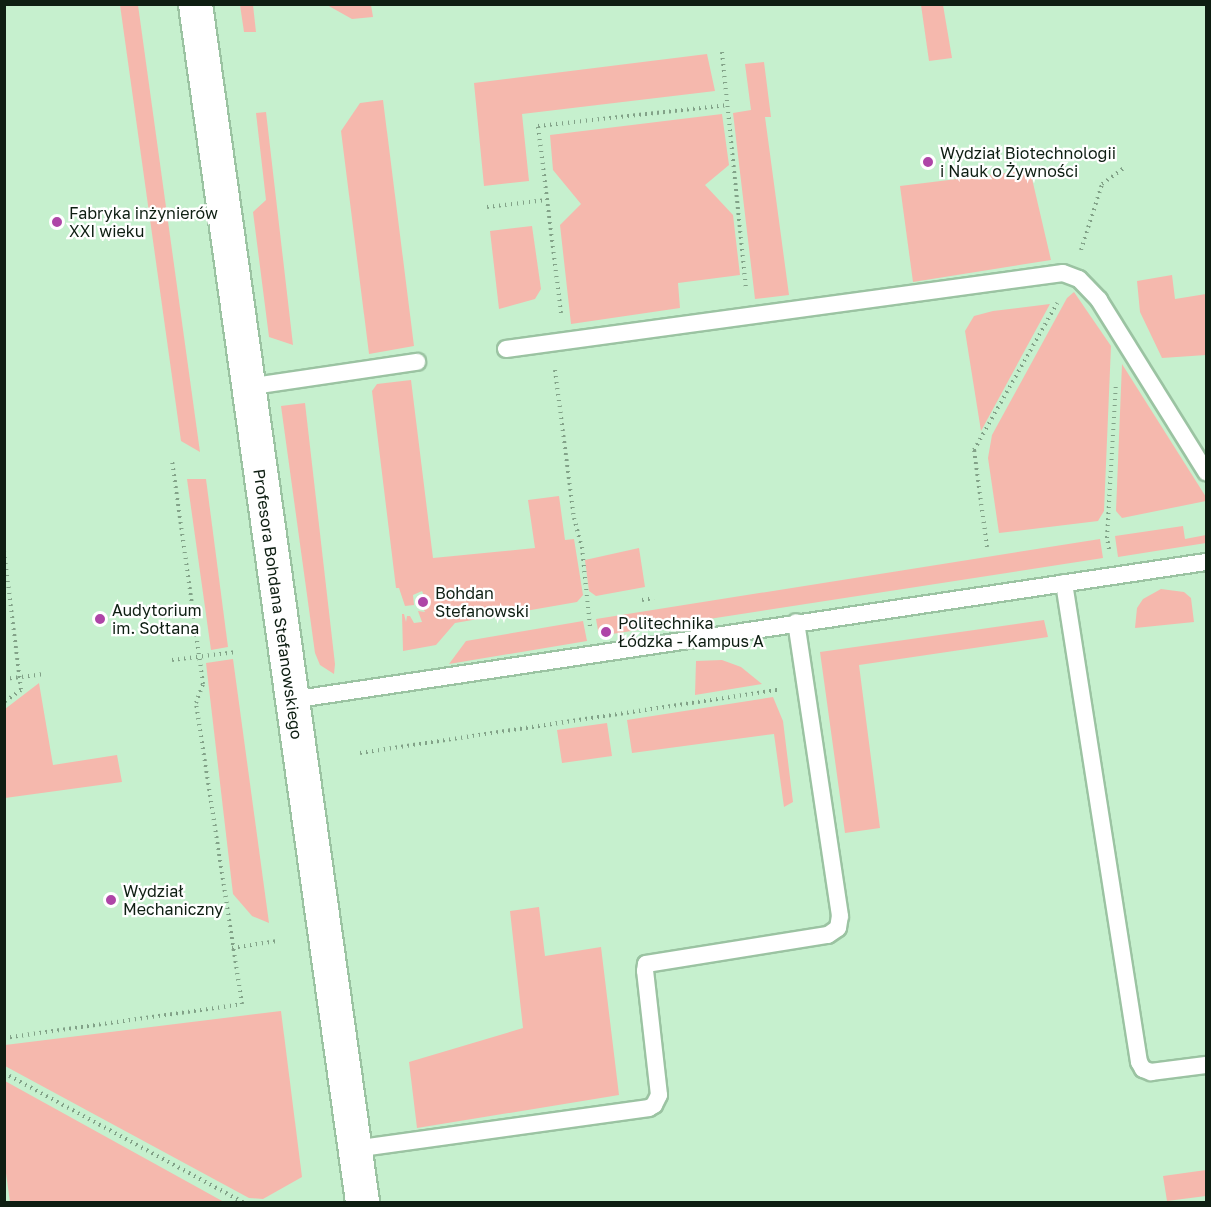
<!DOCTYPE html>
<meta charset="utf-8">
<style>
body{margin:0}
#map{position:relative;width:1211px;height:1207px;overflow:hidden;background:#c6f0ce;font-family:"Golos Text",sans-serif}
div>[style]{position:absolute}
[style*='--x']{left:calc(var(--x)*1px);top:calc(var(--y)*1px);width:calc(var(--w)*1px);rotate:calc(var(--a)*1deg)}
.green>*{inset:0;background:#f5b8ad}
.path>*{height:4px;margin-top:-2px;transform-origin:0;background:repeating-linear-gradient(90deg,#82a288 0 1.5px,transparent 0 6px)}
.roads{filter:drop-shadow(2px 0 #9bc3a2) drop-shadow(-2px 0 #9bc3a2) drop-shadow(0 2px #9bc3a2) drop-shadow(0 -2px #9bc3a2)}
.service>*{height:16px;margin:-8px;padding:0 8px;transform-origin:8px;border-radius:8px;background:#fff}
.minor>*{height:33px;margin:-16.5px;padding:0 16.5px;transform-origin:16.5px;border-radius:16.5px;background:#fff}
.dots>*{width:16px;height:16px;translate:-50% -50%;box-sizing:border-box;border:3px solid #fff;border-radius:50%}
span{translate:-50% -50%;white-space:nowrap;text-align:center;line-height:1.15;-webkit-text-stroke:4.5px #fff;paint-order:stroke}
.poi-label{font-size:16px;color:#0e1e12}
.left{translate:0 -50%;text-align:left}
.street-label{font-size:16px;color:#0e1e12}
.frame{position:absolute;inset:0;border:6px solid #0e1e12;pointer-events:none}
</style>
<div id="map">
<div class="green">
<div style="clip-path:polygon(120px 5px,138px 5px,200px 452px,181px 441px)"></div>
<div style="clip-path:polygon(240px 5px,253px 5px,256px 32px,244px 32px)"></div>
<div style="clip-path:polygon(327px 5px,371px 5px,373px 17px,352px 19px)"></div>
<div style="clip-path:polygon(921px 5px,943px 5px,952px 58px,929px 61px)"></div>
<div style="clip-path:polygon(707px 54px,715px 91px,522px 114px,529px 181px,484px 186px,474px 83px)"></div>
<div style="clip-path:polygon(764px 62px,771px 117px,765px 117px,789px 295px,755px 299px,733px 113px,751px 110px,745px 64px)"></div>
<div style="clip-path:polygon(383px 100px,414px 346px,369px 354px,341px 131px,360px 103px)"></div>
<div style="clip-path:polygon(266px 112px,293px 345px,269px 337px,253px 212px,266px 200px,256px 113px)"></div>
<div style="clip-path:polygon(722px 114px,729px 165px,705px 185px,733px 215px,740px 275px,678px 283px,680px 308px,571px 324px,560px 225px,581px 204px,553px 170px,550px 135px)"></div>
<div style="clip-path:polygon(1030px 170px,1051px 260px,913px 282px,900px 186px)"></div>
<div style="clip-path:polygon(532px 226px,541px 289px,535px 299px,499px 309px,490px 231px)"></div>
<div style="clip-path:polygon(1172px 275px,1175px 299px,1206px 294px,1206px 355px,1162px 358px,1140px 312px,1137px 281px)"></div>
<div style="clip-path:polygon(1074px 292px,1111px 346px,1104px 511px,1098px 521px,999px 533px,988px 458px,992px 435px,1067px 298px)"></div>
<div style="clip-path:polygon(1050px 304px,981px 431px,965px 331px,974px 316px,993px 311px)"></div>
<div style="clip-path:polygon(1122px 364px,1206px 497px,1206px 501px,1122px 518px,1116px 511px)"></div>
<div style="clip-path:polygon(411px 380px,433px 558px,535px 548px,528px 500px,559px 496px,565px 540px,574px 539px,583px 595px,577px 602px,455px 623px,436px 645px,403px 651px,402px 614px,404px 614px,406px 622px,407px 616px,410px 616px,414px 623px,422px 622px,418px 611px,425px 612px,423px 608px,428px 605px,422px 591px,413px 595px,414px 605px,405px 606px,399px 588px,396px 588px,372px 391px,377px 384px)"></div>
<div style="clip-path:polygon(305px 403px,335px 664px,334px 674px,320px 665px,315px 653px,281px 406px)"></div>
<div style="clip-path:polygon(187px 479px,206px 479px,228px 647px,211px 650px)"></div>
<div style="clip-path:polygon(1205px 523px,1206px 523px,1206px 543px,1118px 557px,1115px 536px,1183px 526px,1185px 539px,1206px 535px)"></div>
<div style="clip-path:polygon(1100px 539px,1103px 558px,599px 636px,596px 619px)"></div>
<div style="clip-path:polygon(639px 548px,645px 587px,596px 596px,589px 591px,585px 560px)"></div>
<div style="clip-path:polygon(1161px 589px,1184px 592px,1191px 598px,1194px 622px,1135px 628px,1137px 608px,1143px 599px)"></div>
<div style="clip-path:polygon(1044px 620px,1048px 637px,859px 665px,880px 828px,845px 833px,820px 652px)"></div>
<div style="clip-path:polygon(583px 621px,587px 641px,449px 664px,466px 641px)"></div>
<div style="clip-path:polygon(233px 659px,269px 923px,252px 916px,233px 894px,206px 663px)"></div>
<div style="clip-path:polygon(722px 660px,741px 667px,762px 684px,695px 695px,696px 661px)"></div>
<div style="clip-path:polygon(39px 683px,53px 765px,117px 755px,122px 782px,5px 798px,5px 709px)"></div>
<div style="clip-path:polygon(773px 697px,783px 721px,793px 802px,784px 807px,774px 734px,632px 753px,627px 720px)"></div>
<div style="clip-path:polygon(607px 723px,612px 756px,562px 763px,557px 730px)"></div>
<div style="clip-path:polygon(539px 907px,545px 956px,601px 947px,619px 1095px,417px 1128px,409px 1062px,523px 1028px,510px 911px)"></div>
<div style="clip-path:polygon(281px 1011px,302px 1177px,263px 1199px,249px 1198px,5px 1066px,5px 1045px)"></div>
<div style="clip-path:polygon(5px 1081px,224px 1202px,10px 1202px,5px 1166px)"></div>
<div style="clip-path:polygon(1206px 1170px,1206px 1196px,1167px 1201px,1163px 1176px)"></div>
</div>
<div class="path">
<div style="--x:722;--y:52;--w:237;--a:84.2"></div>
<div style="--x:487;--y:207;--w:60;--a:-6.7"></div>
<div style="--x:1081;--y:250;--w:69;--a:-72.3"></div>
<div style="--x:1102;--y:184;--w:26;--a:-36"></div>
<div style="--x:561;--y:313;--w:188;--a:-97"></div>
<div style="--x:538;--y:126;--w:191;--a:-6.3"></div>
<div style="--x:555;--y:370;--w:149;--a:82.7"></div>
<div style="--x:574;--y:518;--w:30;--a:75"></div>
<div style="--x:582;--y:547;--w:80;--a:84.3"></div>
<div style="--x:987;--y:547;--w:98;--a:-97.6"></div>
<div style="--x:974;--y:450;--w:169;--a:-60.5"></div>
<div style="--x:1109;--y:549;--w:11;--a:-100"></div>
<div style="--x:1107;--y:538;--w:155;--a:-86.7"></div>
<div style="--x:4;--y:551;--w:140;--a:83"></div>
<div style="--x:21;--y:690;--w:21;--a:145"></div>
<div style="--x:642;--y:600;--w:12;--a:-9"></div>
<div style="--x:172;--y:660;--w:65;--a:-7"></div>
<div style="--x:4;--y:679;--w:39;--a:-7"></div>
<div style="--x:360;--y:753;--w:423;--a:-8.6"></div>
<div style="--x:232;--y:948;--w:46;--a:-8.8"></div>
<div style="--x:4;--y:1038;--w:240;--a:-8.1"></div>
<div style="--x:242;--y:1004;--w:304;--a:-98.7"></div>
<div style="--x:196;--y:703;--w:20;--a:-70"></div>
<div style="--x:203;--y:684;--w:226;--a:-97.9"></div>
<div style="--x:4;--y:1073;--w:272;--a:28.4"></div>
</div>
<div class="roads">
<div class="service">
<div style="--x:506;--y:349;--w:562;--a:-7.77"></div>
<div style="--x:1063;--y:273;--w:17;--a:21"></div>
<div style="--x:1079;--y:279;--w:29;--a:46"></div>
<div style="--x:1099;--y:300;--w:203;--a:58.1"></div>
<div style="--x:247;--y:387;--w:172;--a:-8.4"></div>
<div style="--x:1064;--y:583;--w:485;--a:81.1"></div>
<div style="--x:1139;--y:1062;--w:8;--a:60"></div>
<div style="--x:1143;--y:1069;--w:9;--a:21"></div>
<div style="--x:1151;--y:1072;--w:55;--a:-7.3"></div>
<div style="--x:291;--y:700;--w:925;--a:-8.58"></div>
<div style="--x:354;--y:1149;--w:298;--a:-7.9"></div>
<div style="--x:649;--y:1108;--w:6;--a:-31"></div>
<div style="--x:654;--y:1105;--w:11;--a:-63"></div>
<div style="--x:659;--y:1095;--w:125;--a:-96.4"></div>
<div style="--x:645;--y:971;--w:7;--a:-82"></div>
<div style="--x:646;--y:964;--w:184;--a:-9.1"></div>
<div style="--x:828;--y:935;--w:12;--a:-35"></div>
<div style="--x:838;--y:928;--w:12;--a:-81"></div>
<div style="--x:840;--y:916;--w:297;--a:-98.5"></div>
</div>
<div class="minor">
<div style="--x:195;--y:4;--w:1210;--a:82.06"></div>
</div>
</div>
<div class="dots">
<div style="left:928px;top:162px;background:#ae45a7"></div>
<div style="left:57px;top:222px;background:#ae45a7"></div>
<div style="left:423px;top:602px;background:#ae45a7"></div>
<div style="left:100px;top:619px;background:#ae45a7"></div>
<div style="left:606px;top:632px;background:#ae45a7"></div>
<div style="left:111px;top:900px;background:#ae45a7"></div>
</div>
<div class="poi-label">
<span class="left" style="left:940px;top:162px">Wydział Biotechnologii<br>i Nauk o Żywności</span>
<span class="left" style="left:69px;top:222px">Fabryka inżynierów<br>XXI wieku</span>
<span class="left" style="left:435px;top:602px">Bohdan<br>Stefanowski</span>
<span class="left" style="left:112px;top:619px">Audytorium<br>im. Sołtana</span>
<span class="left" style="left:618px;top:632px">Politechnika<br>Łódzka - Kampus A</span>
<span class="left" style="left:123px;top:900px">Wydział<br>Mechaniczny</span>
</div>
<div class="street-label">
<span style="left:278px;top:604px;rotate:82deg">Profesora Bohdana Stefanowskiego</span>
</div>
<div class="frame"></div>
</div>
